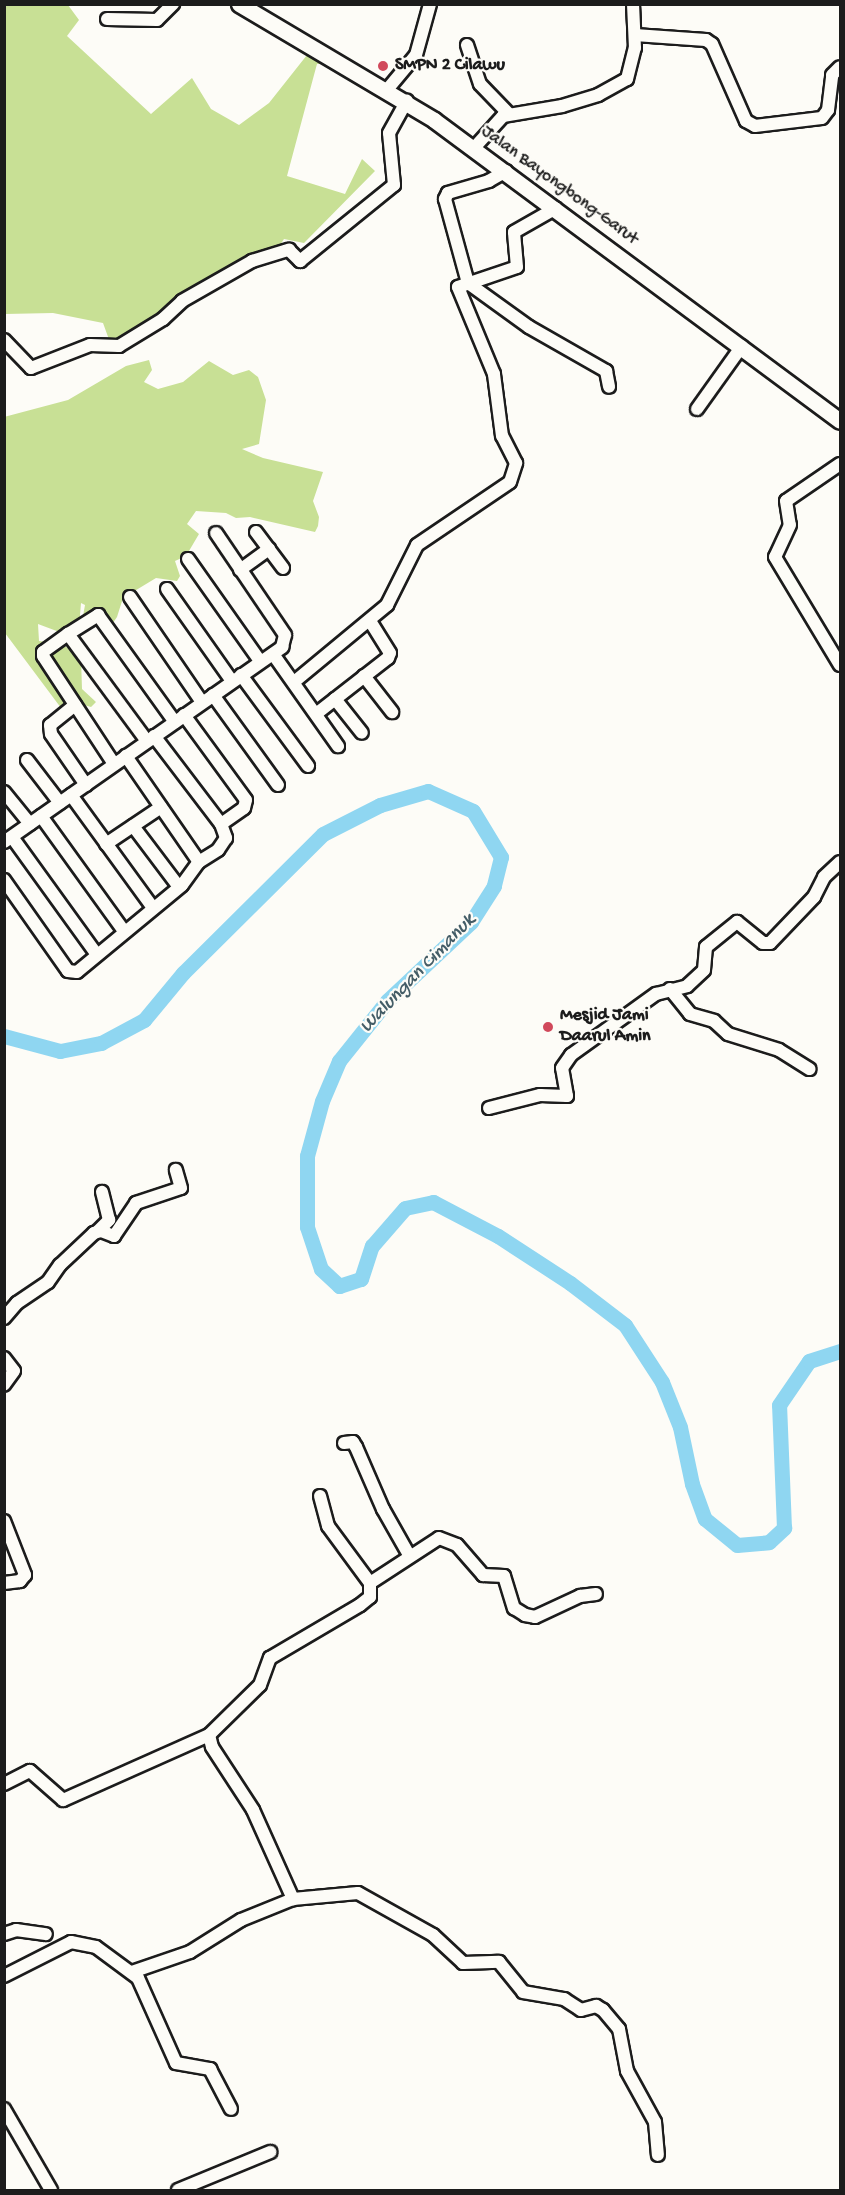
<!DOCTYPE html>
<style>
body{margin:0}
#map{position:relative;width:845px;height:2195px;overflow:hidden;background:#fdfcf7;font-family:"Gochi Hand",sans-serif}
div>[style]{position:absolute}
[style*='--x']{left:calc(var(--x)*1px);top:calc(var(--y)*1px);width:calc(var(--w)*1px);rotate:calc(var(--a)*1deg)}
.green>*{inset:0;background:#c8e095}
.river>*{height:15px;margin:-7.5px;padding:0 7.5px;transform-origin:7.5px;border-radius:7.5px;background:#8fd6f1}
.roads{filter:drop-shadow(2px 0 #1c1c1c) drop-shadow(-2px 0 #1c1c1c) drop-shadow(0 2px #1c1c1c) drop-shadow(0 -2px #1c1c1c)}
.minor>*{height:12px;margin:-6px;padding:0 6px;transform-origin:6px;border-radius:6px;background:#fdfcf7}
.major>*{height:15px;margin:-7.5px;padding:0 7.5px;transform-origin:7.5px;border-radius:7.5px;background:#fdfcf7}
.dots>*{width:16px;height:16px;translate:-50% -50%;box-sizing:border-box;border:3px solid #fdfcf7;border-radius:50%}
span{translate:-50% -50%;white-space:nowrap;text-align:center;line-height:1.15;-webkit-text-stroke:4.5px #fdfcf7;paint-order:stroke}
.poi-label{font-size:18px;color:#1c1c1c;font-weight:700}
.left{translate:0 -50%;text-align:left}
.street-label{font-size:18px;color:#1c1c1c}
.water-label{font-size:20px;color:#445d67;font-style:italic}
.frame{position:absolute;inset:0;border:6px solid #1c1c1c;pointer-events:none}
</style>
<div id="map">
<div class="green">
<div style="clip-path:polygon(4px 5px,68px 5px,79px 20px,67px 36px,151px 114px,192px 78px,211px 109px,239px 125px,269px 103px,307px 55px,323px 64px,317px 64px,314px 75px,287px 176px,345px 194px,362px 159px,375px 171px,304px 243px,284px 239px,274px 254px,111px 345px,103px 323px,53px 313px,5px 314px)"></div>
<div style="clip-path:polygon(149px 360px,152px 370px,144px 382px,158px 389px,183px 382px,209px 361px,233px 375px,249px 370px,258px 377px,266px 400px,259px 444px,242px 449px,263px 458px,323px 472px,313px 501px,319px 517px,318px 526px,315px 532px,250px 517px,236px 518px,226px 513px,196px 511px,187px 524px,199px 534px,186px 556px,175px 561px,180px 576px,177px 581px,156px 578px,123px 598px,117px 617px,104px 636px,95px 621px,83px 616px,85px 605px,81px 603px,78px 639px,38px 624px,39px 641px,62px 644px,81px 658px,82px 689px,96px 702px,91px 707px,84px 705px,71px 712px,70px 720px,5px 633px,4px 417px,68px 400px,126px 366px)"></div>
</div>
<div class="river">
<div style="--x:4;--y:1036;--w:58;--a:15"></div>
<div style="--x:60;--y:1051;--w:42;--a:-11"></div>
<div style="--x:101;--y:1043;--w:49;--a:-28.1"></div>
<div style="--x:144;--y:1020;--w:61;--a:-50.3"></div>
<div style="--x:183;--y:973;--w:197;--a:-44.8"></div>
<div style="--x:323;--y:834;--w:64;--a:-27"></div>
<div style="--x:380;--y:805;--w:50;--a:-16.3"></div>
<div style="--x:428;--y:791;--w:49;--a:24"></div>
<div style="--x:473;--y:811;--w:54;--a:58.7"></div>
<div style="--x:501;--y:857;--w:30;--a:104"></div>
<div style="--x:494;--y:886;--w:43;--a:122.6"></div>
<div style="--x:471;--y:922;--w:115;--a:136.8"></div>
<div style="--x:387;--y:1001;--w:77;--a:128.7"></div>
<div style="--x:339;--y:1061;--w:43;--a:113"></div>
<div style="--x:322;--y:1101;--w:57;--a:105.3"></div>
<div style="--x:307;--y:1156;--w:71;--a:90"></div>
<div style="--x:307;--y:1227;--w:44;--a:71.6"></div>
<div style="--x:321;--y:1269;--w:25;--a:43"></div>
<div style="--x:339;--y:1286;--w:23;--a:-18"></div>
<div style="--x:361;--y:1279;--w:35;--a:-72"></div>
<div style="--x:372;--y:1246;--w:50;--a:-49"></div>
<div style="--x:405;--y:1208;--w:29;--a:-12"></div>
<div style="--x:433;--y:1202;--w:73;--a:27.6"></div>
<div style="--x:498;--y:1236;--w:86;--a:33.1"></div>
<div style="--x:570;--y:1283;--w:69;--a:37.4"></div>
<div style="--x:625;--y:1325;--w:68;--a:57"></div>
<div style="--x:662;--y:1382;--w:48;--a:68.2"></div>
<div style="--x:680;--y:1427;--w:58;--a:78.1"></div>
<div style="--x:692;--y:1484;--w:37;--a:70"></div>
<div style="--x:705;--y:1519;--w:41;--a:39.1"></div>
<div style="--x:737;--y:1545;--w:32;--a:-5"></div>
<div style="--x:769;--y:1542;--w:21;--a:-43"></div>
<div style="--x:784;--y:1528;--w:123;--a:-92.3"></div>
<div style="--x:779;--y:1405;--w:53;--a:-55.7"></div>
<div style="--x:809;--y:1361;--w:33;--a:-18"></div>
</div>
<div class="roads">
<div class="minor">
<div style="--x:107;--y:19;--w:50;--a:1.1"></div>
<div style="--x:157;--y:20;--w:23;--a:-45"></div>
<div style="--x:635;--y:35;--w:71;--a:4"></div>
<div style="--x:706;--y:40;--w:7;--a:34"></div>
<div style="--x:712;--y:44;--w:84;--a:66.2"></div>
<div style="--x:746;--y:121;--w:10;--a:29"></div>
<div style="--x:755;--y:126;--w:67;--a:-6.8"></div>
<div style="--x:822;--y:118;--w:10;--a:-53"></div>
<div style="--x:828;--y:110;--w:35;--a:-83"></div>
<div style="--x:832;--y:75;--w:11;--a:-45"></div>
<div style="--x:467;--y:45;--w:41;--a:71.6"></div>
<div style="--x:480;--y:84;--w:42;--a:46"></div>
<div style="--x:386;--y:91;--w:47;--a:-50.2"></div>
<div style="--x:416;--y:55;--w:53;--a:-74.6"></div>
<div style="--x:474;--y:148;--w:43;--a:-47.8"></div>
<div style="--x:503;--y:116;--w:60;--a:-9.6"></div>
<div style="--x:562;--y:106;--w:38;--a:-17"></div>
<div style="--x:598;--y:95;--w:33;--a:-29"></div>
<div style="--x:627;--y:79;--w:32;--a:-76"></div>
<div style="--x:635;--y:48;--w:44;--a:-92.6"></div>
<div style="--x:506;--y:171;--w:20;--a:150"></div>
<div style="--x:489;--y:181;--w:43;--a:163.7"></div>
<div style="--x:448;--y:193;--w:7;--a:117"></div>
<div style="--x:445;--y:199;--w:87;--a:74.7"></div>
<div style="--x:468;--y:283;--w:75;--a:35.8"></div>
<div style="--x:529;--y:327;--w:89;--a:29.7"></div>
<div style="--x:606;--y:371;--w:16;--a:79"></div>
<div style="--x:4;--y:340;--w:39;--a:46"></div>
<div style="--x:31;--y:368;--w:63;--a:-21.3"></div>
<div style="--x:90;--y:345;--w:29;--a:2"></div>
<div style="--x:119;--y:346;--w:52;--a:-31.5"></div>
<div style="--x:163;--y:319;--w:26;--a:-43"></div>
<div style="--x:182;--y:301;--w:81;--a:-29.7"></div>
<div style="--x:252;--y:261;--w:39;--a:-17"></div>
<div style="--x:289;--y:250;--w:16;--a:45"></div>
<div style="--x:300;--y:261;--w:121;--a:-39"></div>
<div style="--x:394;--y:185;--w:52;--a:-95.5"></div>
<div style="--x:389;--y:133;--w:37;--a:-61"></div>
<div style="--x:697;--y:409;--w:77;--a:-54.5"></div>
<div style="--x:840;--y:464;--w:65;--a:145.6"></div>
<div style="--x:786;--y:501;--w:24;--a:81"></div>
<div style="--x:790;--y:525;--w:35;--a:115"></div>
<div style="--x:775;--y:557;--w:126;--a:59"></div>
<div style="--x:256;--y:532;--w:45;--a:53.1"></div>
<div style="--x:188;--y:559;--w:125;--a:54.8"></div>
<div style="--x:240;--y:570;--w:36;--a:-36"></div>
<div style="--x:167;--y:589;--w:113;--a:54.8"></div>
<div style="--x:130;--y:597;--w:127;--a:55.6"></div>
<div style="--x:68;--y:634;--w:36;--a:-32"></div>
<div style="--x:98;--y:615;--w:132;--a:54.3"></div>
<div style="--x:273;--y:654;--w:113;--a:54.8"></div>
<div style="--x:241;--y:675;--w:113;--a:53.6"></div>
<div style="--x:364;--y:676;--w:46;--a:52.1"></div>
<div style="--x:294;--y:682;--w:121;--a:-39.6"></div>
<div style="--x:387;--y:605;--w:67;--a:-63.4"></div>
<div style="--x:417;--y:545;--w:112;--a:-34.1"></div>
<div style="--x:510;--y:482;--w:20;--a:-72"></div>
<div style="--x:516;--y:463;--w:30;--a:-117"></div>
<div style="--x:502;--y:436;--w:63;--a:-97.4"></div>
<div style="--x:494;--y:374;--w:94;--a:-112.5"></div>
<div style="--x:458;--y:287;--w:62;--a:-18.7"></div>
<div style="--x:517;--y:267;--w:35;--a:-95"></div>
<div style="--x:514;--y:232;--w:48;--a:-29.7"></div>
<div style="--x:213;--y:695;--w:111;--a:54.2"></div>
<div style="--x:335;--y:699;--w:43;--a:51.5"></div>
<div style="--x:75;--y:705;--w:32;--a:141"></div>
<div style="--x:50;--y:725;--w:9;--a:84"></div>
<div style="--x:51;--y:734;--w:62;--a:55.5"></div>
<div style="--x:316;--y:714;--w:91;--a:-37.9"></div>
<div style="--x:388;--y:658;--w:5;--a:-68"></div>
<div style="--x:390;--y:653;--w:38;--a:-122"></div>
<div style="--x:184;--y:715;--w:105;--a:53.9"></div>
<div style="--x:246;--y:800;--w:8;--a:104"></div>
<div style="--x:244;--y:808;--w:28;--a:145"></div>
<div style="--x:154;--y:736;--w:111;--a:52.7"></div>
<div style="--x:221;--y:824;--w:15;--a:70"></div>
<div style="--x:226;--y:838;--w:14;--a:124"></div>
<div style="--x:218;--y:850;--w:22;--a:148"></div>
<div style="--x:27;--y:760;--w:54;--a:52.5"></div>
<div style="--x:114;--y:764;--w:129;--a:-123.3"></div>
<div style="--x:43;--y:656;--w:4;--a:-90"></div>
<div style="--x:43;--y:652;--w:31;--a:-36"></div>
<div style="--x:68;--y:634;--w:133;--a:53.6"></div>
<div style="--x:4;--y:792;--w:41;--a:50.9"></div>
<div style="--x:71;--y:795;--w:140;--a:54"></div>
<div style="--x:41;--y:816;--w:142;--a:54.2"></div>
<div style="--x:133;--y:826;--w:76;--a:53"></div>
<div style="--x:12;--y:837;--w:145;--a:54.2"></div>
<div style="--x:4;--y:842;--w:340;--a:-35"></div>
<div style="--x:282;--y:647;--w:12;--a:-76"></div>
<div style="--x:285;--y:635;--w:123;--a:-124.1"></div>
<div style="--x:106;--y:844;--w:66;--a:-33.9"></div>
<div style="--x:4;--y:880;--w:111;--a:54.9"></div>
<div style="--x:68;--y:971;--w:9;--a:6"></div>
<div style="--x:77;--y:972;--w:136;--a:-39.6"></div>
<div style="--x:182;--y:885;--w:29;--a:-54"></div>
<div style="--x:199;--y:862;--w:129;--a:-124.6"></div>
<div style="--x:670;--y:989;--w:32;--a:51"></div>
<div style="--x:690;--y:1014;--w:25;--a:16"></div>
<div style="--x:714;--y:1021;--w:19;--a:43"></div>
<div style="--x:728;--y:1034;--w:53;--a:17.4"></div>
<div style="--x:779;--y:1050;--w:36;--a:32"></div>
<div style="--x:489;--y:1108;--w:53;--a:-14.3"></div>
<div style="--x:540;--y:1095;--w:27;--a:2"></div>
<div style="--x:567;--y:1096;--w:28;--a:-100"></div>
<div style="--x:562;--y:1068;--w:16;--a:-55"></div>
<div style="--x:571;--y:1055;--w:105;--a:-35.7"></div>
<div style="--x:656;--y:994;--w:32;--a:-14"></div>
<div style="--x:687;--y:986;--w:23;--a:-43"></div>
<div style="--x:704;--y:970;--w:23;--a:-85"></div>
<div style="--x:706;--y:947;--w:40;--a:-39"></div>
<div style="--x:737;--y:922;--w:33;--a:39"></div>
<div style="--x:763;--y:943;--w:7;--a:0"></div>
<div style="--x:770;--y:943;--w:64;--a:-46.3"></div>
<div style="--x:814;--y:897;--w:22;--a:-63"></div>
<div style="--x:824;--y:877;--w:22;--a:-43"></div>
<div style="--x:98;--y:1231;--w:16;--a:-45"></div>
<div style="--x:109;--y:1220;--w:29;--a:-104"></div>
<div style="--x:4;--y:1318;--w:20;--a:-49"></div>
<div style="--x:17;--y:1303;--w:37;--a:-34"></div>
<div style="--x:48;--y:1282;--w:21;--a:-55"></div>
<div style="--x:60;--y:1265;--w:47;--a:-43.3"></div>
<div style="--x:94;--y:1233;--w:7;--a:-16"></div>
<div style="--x:101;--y:1231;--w:14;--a:21"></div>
<div style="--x:114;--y:1236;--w:40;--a:-56"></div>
<div style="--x:136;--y:1203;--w:47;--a:-18.4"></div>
<div style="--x:181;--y:1188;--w:19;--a:-106"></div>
<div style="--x:4;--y:1358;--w:16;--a:52"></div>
<div style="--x:14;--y:1371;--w:17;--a:126"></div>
<div style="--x:344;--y:1443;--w:9;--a:-6"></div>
<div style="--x:353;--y:1442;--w:6;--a:59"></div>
<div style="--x:356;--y:1447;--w:68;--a:66.5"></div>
<div style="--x:383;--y:1509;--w:53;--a:60.5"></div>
<div style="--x:320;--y:1496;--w:31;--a:75"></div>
<div style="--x:328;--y:1526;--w:71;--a:53.6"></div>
<div style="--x:4;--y:1521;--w:58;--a:68.7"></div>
<div style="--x:25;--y:1575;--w:8;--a:130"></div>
<div style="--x:20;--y:1581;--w:16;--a:173"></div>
<div style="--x:209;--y:1735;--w:12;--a:76"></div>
<div style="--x:212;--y:1747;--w:75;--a:56.9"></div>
<div style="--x:253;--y:1810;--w:98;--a:65.8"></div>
<div style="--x:4;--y:1784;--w:29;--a:-27"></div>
<div style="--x:30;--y:1771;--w:44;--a:41.3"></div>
<div style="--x:63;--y:1800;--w:160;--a:-24"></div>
<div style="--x:209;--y:1735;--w:71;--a:-44.4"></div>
<div style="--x:260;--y:1685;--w:29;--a:-70"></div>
<div style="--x:270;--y:1658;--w:104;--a:-30.5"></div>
<div style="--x:360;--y:1605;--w:13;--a:-39"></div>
<div style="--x:370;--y:1597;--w:14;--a:-90"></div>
<div style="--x:370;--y:1583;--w:82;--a:-33.1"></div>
<div style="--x:439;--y:1538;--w:19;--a:21"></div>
<div style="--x:457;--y:1545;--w:40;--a:49"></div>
<div style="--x:483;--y:1575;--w:21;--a:3"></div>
<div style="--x:504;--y:1576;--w:34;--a:73"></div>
<div style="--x:514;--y:1608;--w:13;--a:32"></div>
<div style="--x:525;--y:1615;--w:10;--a:11"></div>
<div style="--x:535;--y:1617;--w:50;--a:-25"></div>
<div style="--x:580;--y:1596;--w:16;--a:-7"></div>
<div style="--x:4;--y:1934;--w:13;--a:-18"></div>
<div style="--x:16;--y:1930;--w:30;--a:8"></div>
<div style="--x:132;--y:1972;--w:61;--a:-19"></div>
<div style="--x:190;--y:1952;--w:60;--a:-32.1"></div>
<div style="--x:241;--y:1920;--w:56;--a:-22"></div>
<div style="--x:293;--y:1899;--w:65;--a:-5.3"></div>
<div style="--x:358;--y:1893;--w:86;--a:29.2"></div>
<div style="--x:433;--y:1935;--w:41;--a:43"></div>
<div style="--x:463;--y:1963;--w:36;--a:-2"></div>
<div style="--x:499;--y:1962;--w:38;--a:51"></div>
<div style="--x:523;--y:1992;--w:42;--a:9.7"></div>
<div style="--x:564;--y:1999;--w:20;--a:33"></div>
<div style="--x:581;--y:2010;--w:16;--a:-15"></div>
<div style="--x:596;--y:2006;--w:8;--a:30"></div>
<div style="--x:603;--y:2010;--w:25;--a:50"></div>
<div style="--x:619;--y:2029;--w:43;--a:79.2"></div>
<div style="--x:627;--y:2071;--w:58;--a:61.2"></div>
<div style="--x:655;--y:2122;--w:33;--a:85"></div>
<div style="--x:4;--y:1976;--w:75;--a:-26.9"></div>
<div style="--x:71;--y:1942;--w:25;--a:11"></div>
<div style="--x:96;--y:1947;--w:52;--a:36.4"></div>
<div style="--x:138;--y:1978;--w:93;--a:65.9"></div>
<div style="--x:176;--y:2063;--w:35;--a:10"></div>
<div style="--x:210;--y:2069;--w:45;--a:62.3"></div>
<div style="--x:4;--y:2109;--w:94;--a:59.9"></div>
<div style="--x:178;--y:2190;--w:100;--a:-22.4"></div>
</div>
<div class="major">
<div style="--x:239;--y:4;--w:227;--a:30.7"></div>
<div style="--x:434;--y:120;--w:505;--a:36.55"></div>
</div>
</div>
<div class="dots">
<div style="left:383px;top:66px;background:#d1495b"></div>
<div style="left:548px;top:1027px;background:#d1495b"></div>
</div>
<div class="poi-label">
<span class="left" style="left:395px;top:66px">SMPN 2 Cilawu</span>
<span class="left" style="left:560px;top:1027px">Mesjid Jami<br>Daarul Amin</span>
</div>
<div class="street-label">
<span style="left:559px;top:186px;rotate:36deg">Jalan Bayongbong-Garut</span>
</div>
<div class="water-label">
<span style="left:418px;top:974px;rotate:-46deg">Walungan Cimanuk</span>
</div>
<div class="frame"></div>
</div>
